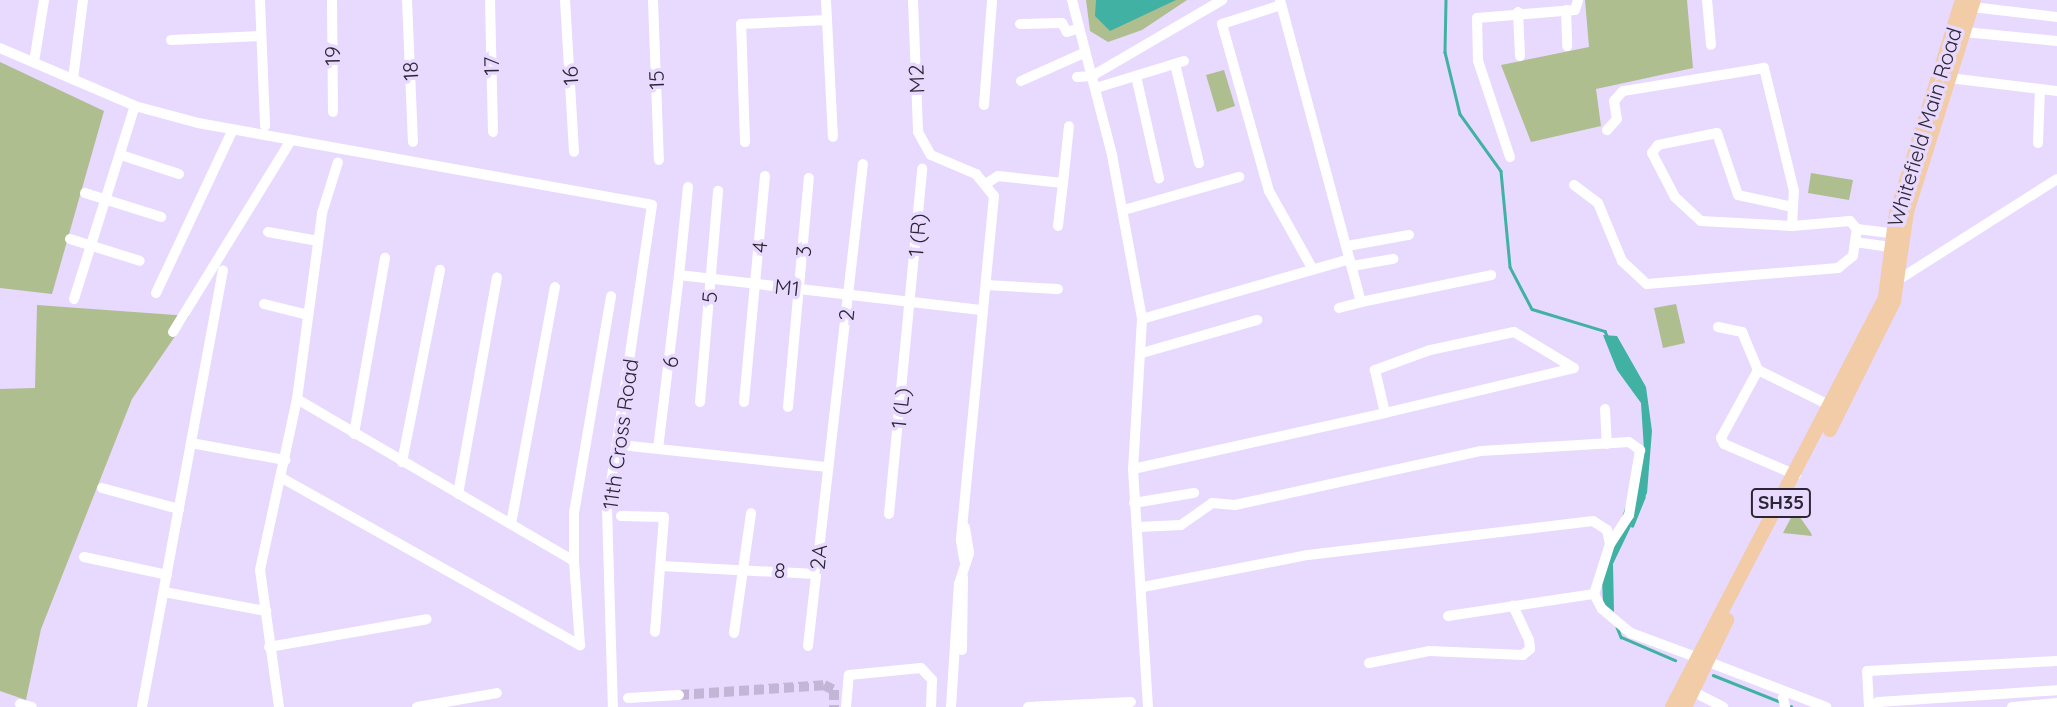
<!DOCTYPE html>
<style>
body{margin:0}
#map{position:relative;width:2057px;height:707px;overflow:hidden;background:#e8d9fe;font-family:Quicksand,sans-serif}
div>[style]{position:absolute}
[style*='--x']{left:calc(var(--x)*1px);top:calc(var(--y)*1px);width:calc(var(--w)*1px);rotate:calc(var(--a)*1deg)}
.green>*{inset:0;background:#aebe8f}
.water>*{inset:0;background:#41b1a3}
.stream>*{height:2.5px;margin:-1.25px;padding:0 1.25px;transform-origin:1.25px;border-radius:1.25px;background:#41b1a3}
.minor-tunnel>*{height:10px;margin-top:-5px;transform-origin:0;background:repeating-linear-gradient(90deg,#c2b5d6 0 10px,transparent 0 15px)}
.minor>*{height:10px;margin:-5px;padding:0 5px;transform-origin:5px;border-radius:5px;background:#fff}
.major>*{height:14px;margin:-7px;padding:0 7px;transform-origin:7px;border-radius:7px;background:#f2cba7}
span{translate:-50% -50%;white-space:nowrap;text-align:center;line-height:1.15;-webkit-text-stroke:7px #e8d9fe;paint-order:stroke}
.shield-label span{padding:2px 5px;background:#e8d9fe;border:2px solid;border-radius:5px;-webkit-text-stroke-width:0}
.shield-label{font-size:19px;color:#2c2634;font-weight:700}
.street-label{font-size:21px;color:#2c2634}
</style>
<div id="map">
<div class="green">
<div style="clip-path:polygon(1086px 0,1187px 0,1142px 30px,1108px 42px,1090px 31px)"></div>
<div style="clip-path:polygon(1585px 0,1687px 0,1693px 68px,1596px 89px,1601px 126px,1531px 142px,1501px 65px,1589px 47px)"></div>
<div style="clip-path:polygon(0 62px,104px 111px,52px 294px,0 288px)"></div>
<div style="clip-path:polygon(1224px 70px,1235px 106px,1217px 112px,1206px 75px)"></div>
<div style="clip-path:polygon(1811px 173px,1853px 180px,1849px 200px,1808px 193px)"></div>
<div style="clip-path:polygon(1676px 304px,1685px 343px,1663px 348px,1654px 308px)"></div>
<div style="clip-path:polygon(37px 305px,189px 316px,132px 399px,41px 629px,26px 700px,0 691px,0 389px,35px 388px)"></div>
<div style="clip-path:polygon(1795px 510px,1811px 533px,1812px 536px,1783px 533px)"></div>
</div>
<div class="water">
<div style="clip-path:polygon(1096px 0,1176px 0,1110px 31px,1095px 16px)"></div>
<div style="clip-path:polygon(1603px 335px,1617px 336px,1646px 387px,1652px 431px,1647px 493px,1613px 564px,1614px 612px,1603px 603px,1602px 579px,1644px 450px,1641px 403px,1617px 370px)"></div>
</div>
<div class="stream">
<div style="--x:1446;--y:0;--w:52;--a:91.1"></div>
<div style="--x:1445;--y:52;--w:64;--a:76.4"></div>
<div style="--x:1460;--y:114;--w:70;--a:54.3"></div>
<div style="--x:1501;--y:171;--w:96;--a:84.6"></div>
<div style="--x:1510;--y:267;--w:47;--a:62.4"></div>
<div style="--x:1532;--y:309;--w:76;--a:16.8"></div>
<div style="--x:1605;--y:331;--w:8;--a:67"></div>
<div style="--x:1632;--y:526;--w:31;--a:-68"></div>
<div style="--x:1617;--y:627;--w:11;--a:68"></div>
<div style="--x:1621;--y:637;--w:59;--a:23.1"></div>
<div style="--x:1713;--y:675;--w:73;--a:21.7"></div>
<div style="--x:1791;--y:706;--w:1;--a:45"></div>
</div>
<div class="minor-tunnel">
<div style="--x:679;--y:695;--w:145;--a:-3.9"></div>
<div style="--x:824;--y:685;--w:11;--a:27"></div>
<div style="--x:834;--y:690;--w:17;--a:90"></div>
</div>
<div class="minor">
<div style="--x:260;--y:0;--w:126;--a:87.7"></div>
<div style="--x:332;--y:0;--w:112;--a:89.5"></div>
<div style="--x:407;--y:0;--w:142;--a:87.6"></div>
<div style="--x:490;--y:0;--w:132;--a:88.7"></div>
<div style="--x:565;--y:0;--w:152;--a:86.6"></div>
<div style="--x:653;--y:0;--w:160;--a:87.9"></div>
<div style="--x:913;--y:0;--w:132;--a:87.8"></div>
<div style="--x:918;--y:132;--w:26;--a:61"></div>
<div style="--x:931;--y:155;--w:49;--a:22.9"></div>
<div style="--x:976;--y:174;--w:28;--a:51"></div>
<div style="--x:994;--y:196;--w:346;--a:95.5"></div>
<div style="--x:961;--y:540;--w:20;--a:81"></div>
<div style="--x:1072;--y:0;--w:160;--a:75.5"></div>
<div style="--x:1112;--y:155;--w:167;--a:79.6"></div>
<div style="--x:1142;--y:319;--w:150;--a:93.4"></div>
<div style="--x:1133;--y:469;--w:238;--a:86.4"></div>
<div style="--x:1280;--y:0;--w:313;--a:75"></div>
<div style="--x:1361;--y:302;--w:133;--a:-11.7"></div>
<div style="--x:1707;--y:0;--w:45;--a:84.9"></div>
<div style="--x:1281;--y:5;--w:62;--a:162.1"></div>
<div style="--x:1222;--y:24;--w:173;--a:74.3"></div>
<div style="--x:1269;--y:191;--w:88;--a:60.8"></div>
<div style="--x:1972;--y:7;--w:86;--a:6.7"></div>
<div style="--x:1566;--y:10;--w:36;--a:88"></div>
<div style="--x:1518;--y:12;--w:44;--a:87.4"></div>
<div style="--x:827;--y:20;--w:117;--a:87.1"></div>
<div style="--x:1020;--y:24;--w:42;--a:-1.4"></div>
<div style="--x:1062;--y:23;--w:10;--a:61"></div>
<div style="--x:1067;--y:32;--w:10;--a:-17"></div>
<div style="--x:1964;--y:32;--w:93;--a:5.5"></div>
<div style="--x:171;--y:40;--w:90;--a:-2.5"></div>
<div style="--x:0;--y:48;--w:147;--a:23.2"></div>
<div style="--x:135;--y:106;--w:65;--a:15.1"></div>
<div style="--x:198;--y:123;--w:461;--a:10.2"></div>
<div style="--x:652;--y:205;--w:307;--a:98.4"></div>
<div style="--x:607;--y:509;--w:198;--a:88.3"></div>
<div style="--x:34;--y:62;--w:63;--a:-80.8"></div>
<div style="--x:1175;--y:64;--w:102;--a:76.4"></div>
<div style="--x:1136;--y:76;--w:105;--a:77.3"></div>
<div style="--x:1077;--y:77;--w:15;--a:-4"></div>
<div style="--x:1092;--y:76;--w:151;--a:-30.3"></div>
<div style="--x:1949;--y:78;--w:109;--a:6.9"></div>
<div style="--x:73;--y:79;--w:80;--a:-82.8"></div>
<div style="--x:1021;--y:81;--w:69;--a:-24"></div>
<div style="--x:1096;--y:88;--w:92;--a:-17.1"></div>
<div style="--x:984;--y:105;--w:105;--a:-85.6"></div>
<div style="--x:745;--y:142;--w:118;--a:-91.9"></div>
<div style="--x:741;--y:24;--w:86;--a:-2.7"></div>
<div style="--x:827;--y:20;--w:20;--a:-93"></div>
<div style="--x:2038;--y:143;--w:54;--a:-87.9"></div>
<div style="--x:121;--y:155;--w:61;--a:18.1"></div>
<div style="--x:1510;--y:157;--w:101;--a:-108.4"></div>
<div style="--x:1478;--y:61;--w:43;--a:-91.3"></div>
<div style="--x:1477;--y:18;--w:98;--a:-4.7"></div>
<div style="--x:1575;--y:10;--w:10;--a:-73"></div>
<div style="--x:987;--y:183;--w:13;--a:-32"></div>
<div style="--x:998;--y:176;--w:65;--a:6.1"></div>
<div style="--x:1063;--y:183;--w:57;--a:-84"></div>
<div style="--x:1574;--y:185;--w:30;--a:37"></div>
<div style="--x:1598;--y:203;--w:63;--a:67.5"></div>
<div style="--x:1622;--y:261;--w:34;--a:43"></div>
<div style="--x:1647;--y:284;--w:192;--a:-4.8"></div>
<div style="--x:1838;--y:268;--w:19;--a:-39"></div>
<div style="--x:1853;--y:256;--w:27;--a:-82"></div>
<div style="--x:1857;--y:229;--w:11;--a:-131"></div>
<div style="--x:1850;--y:221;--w:58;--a:175.1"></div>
<div style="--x:1792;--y:226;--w:35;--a:-87"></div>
<div style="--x:1794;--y:191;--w:127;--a:-103.7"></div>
<div style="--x:1764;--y:68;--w:143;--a:170.7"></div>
<div style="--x:1623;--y:91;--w:13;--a:132"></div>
<div style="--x:1614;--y:101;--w:18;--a:81"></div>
<div style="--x:1617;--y:119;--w:15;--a:132"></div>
<div style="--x:688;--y:187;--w:88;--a:95.8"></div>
<div style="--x:679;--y:275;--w:306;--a:6.6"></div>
<div style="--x:85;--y:193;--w:80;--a:17.5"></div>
<div style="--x:1788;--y:206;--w:51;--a:-167.6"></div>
<div style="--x:1738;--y:195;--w:65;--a:-108.7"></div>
<div style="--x:1717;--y:133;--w:60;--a:168.5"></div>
<div style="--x:1658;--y:145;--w:10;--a:127"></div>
<div style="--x:1652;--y:153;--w:50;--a:62.4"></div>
<div style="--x:1675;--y:197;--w:35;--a:43"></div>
<div style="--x:1701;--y:221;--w:91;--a:3.1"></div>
<div style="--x:1124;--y:210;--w:120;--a:-16"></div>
<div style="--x:1058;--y:226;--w:43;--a:-83.4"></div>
<div style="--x:1857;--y:229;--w:35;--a:7"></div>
<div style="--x:268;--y:232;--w:51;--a:10.2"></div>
<div style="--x:70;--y:239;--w:73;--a:17.4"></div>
<div style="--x:1855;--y:242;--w:36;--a:8"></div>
<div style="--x:1347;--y:246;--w:63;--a:-10.1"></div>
<div style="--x:1352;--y:266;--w:42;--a:-9.7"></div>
<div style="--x:1898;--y:280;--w:188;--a:-32.4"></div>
<div style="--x:986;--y:285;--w:72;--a:3.2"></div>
<div style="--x:156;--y:293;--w:181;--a:-64.8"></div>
<div style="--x:74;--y:299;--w:202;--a:-72.5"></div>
<div style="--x:264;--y:304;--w:45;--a:14"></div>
<div style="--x:1339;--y:308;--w:23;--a:-15"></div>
<div style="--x:1142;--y:319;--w:216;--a:-16.1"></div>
<div style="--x:1718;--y:327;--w:25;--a:12"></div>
<div style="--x:1742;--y:332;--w:41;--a:67.2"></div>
<div style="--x:173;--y:332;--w:225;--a:-58.4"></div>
<div style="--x:1142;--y:353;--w:120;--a:-16"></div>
<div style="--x:700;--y:402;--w:212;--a:-85.1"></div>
<div style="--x:744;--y:402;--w:227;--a:-84.7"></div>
<div style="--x:788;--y:407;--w:230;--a:-84.8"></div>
<div style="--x:1605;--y:409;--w:35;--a:87"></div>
<div style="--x:354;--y:434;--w:179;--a:-80"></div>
<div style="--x:191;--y:443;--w:96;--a:10.3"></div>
<div style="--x:630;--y:446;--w:199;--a:6.1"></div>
<div style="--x:658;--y:449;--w:175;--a:-83.1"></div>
<div style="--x:402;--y:462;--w:196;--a:-78.8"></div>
<div style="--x:1133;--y:469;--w:258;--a:-12.5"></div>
<div style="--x:1385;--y:413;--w:194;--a:-13.4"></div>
<div style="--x:1574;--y:368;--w:70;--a:-149"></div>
<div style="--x:1514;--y:332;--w:86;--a:167.9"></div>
<div style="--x:1430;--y:350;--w:59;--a:160"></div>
<div style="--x:1375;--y:370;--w:44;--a:76.9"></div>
<div style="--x:1796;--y:475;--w:78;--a:-156.7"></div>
<div style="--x:1724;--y:444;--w:7;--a:-117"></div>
<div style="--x:1721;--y:438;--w:77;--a:-61.4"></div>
<div style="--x:1758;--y:370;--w:81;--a:26.3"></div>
<div style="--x:282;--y:478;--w:342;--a:29.3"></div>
<div style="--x:580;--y:645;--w:84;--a:-94.1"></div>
<div style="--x:574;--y:561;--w:321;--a:-149.7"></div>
<div style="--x:102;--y:488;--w:80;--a:15.3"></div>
<div style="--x:458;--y:494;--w:220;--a:-79.8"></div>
<div style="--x:1134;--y:503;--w:61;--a:-9.5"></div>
<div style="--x:889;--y:514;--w:347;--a:-84.5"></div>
<div style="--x:621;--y:516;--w:43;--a:1.3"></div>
<div style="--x:664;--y:517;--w:115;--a:94.5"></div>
<div style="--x:511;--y:524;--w:241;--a:-79.5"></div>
<div style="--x:1138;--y:527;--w:43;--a:-2.7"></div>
<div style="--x:1181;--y:525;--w:38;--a:-35"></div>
<div style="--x:1212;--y:503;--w:23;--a:5"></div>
<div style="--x:1235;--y:505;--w:252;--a:-12.4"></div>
<div style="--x:1481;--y:451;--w:148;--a:-3.5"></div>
<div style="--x:1629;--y:442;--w:14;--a:36"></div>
<div style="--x:1640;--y:450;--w:66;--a:99.6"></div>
<div style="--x:1629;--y:515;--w:35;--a:123"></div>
<div style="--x:84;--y:557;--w:85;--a:12.2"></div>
<div style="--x:574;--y:561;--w:48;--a:-90"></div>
<div style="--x:574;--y:513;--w:220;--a:-80.3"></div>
<div style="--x:661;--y:566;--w:155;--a:3"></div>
<div style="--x:1143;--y:587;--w:168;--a:-11"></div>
<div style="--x:1308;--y:555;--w:287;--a:-6.8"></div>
<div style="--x:1593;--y:521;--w:17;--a:33"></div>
<div style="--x:1607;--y:530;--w:14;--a:78"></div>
<div style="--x:1610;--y:544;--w:52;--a:107.7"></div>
<div style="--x:1594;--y:594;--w:17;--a:62"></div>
<div style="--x:1602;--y:609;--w:38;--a:40"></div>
<div style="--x:1631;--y:633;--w:69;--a:20.3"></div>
<div style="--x:164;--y:592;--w:104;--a:10.6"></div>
<div style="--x:1448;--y:616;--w:148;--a:-8.6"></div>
<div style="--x:734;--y:633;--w:121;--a:-81.9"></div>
<div style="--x:808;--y:646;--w:485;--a:-83.5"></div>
<div style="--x:269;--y:647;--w:160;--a:-10"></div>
<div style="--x:962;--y:650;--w:73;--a:-89.2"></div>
<div style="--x:1706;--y:661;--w:129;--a:21"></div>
<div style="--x:1369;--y:663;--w:61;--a:-11.3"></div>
<div style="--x:1429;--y:651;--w:94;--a:2.4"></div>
<div style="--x:1523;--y:655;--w:9;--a:-41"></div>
<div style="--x:1530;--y:649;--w:9;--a:-96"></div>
<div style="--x:1529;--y:640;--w:38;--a:-115"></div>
<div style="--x:1692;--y:691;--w:35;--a:27"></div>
<div style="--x:628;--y:698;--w:51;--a:-3.4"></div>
<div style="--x:1783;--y:698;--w:9;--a:77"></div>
<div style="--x:20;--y:704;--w:12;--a:14"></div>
<div style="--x:142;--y:707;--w:444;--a:-79.5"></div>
<div style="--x:279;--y:707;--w:138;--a:-97.9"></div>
<div style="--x:260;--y:570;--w:175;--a:-77.8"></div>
<div style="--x:297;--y:399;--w:188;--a:-82.3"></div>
<div style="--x:322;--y:213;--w:53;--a:-72.6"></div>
<div style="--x:417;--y:707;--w:81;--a:-9.9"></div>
<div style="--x:846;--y:707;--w:32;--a:-85"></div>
<div style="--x:849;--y:675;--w:72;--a:-5.6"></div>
<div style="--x:921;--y:668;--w:16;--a:47"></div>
<div style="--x:932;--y:680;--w:27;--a:92"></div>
<div style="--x:951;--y:707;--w:123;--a:-86.3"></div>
<div style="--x:959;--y:584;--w:33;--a:-72"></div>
<div style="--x:969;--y:553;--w:26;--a:-99"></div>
<div style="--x:1028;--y:707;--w:103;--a:-2.8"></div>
<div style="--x:1869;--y:707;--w:36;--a:-93"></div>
<div style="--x:1867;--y:671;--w:190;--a:-3"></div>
<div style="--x:1878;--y:707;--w:5;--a:-90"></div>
<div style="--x:1878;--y:702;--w:179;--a:-3.8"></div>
<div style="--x:2012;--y:707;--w:45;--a:-5.1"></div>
</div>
<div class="major">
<div style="--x:1830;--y:430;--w:144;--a:-63.6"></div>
<div style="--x:1894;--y:301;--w:90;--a:-81.7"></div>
<div style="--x:1907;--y:212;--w:222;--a:-72.5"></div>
<div style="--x:1672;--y:707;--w:462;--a:-62.5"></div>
<div style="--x:1885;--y:297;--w:85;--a:-82.5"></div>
<div style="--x:1896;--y:213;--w:223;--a:-72.8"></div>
<div style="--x:1685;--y:707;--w:97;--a:-64.2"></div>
</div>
<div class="shield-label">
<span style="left:1781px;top:503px">SH35</span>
</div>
<div class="street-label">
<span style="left:332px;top:56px;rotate:-91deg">19</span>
<span style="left:491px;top:66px;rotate:-91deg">17</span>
<span style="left:410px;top:71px;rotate:-93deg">18</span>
<span style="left:570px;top:76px;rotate:-93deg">16</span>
<span style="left:916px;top:79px;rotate:-92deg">M2</span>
<span style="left:656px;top:80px;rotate:-92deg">15</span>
<span style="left:1924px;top:127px;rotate:-73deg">Whitefield Main Road</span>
<span style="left:917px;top:235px;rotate:-85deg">1 (R)</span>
<span style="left:759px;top:247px;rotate:-85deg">4</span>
<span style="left:803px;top:251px;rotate:-85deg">3</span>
<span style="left:787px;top:287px;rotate:6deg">M1</span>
<span style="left:709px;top:297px;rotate:-85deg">5</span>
<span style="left:846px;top:315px;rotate:-84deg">2</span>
<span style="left:670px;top:362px;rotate:-84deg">6</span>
<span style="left:900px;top:408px;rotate:-84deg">1 (L)</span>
<span style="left:620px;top:434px;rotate:-82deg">11th Cross Road</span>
<span style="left:818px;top:557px;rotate:-84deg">2A</span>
<span style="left:780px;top:570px;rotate:6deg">8</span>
</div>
</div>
